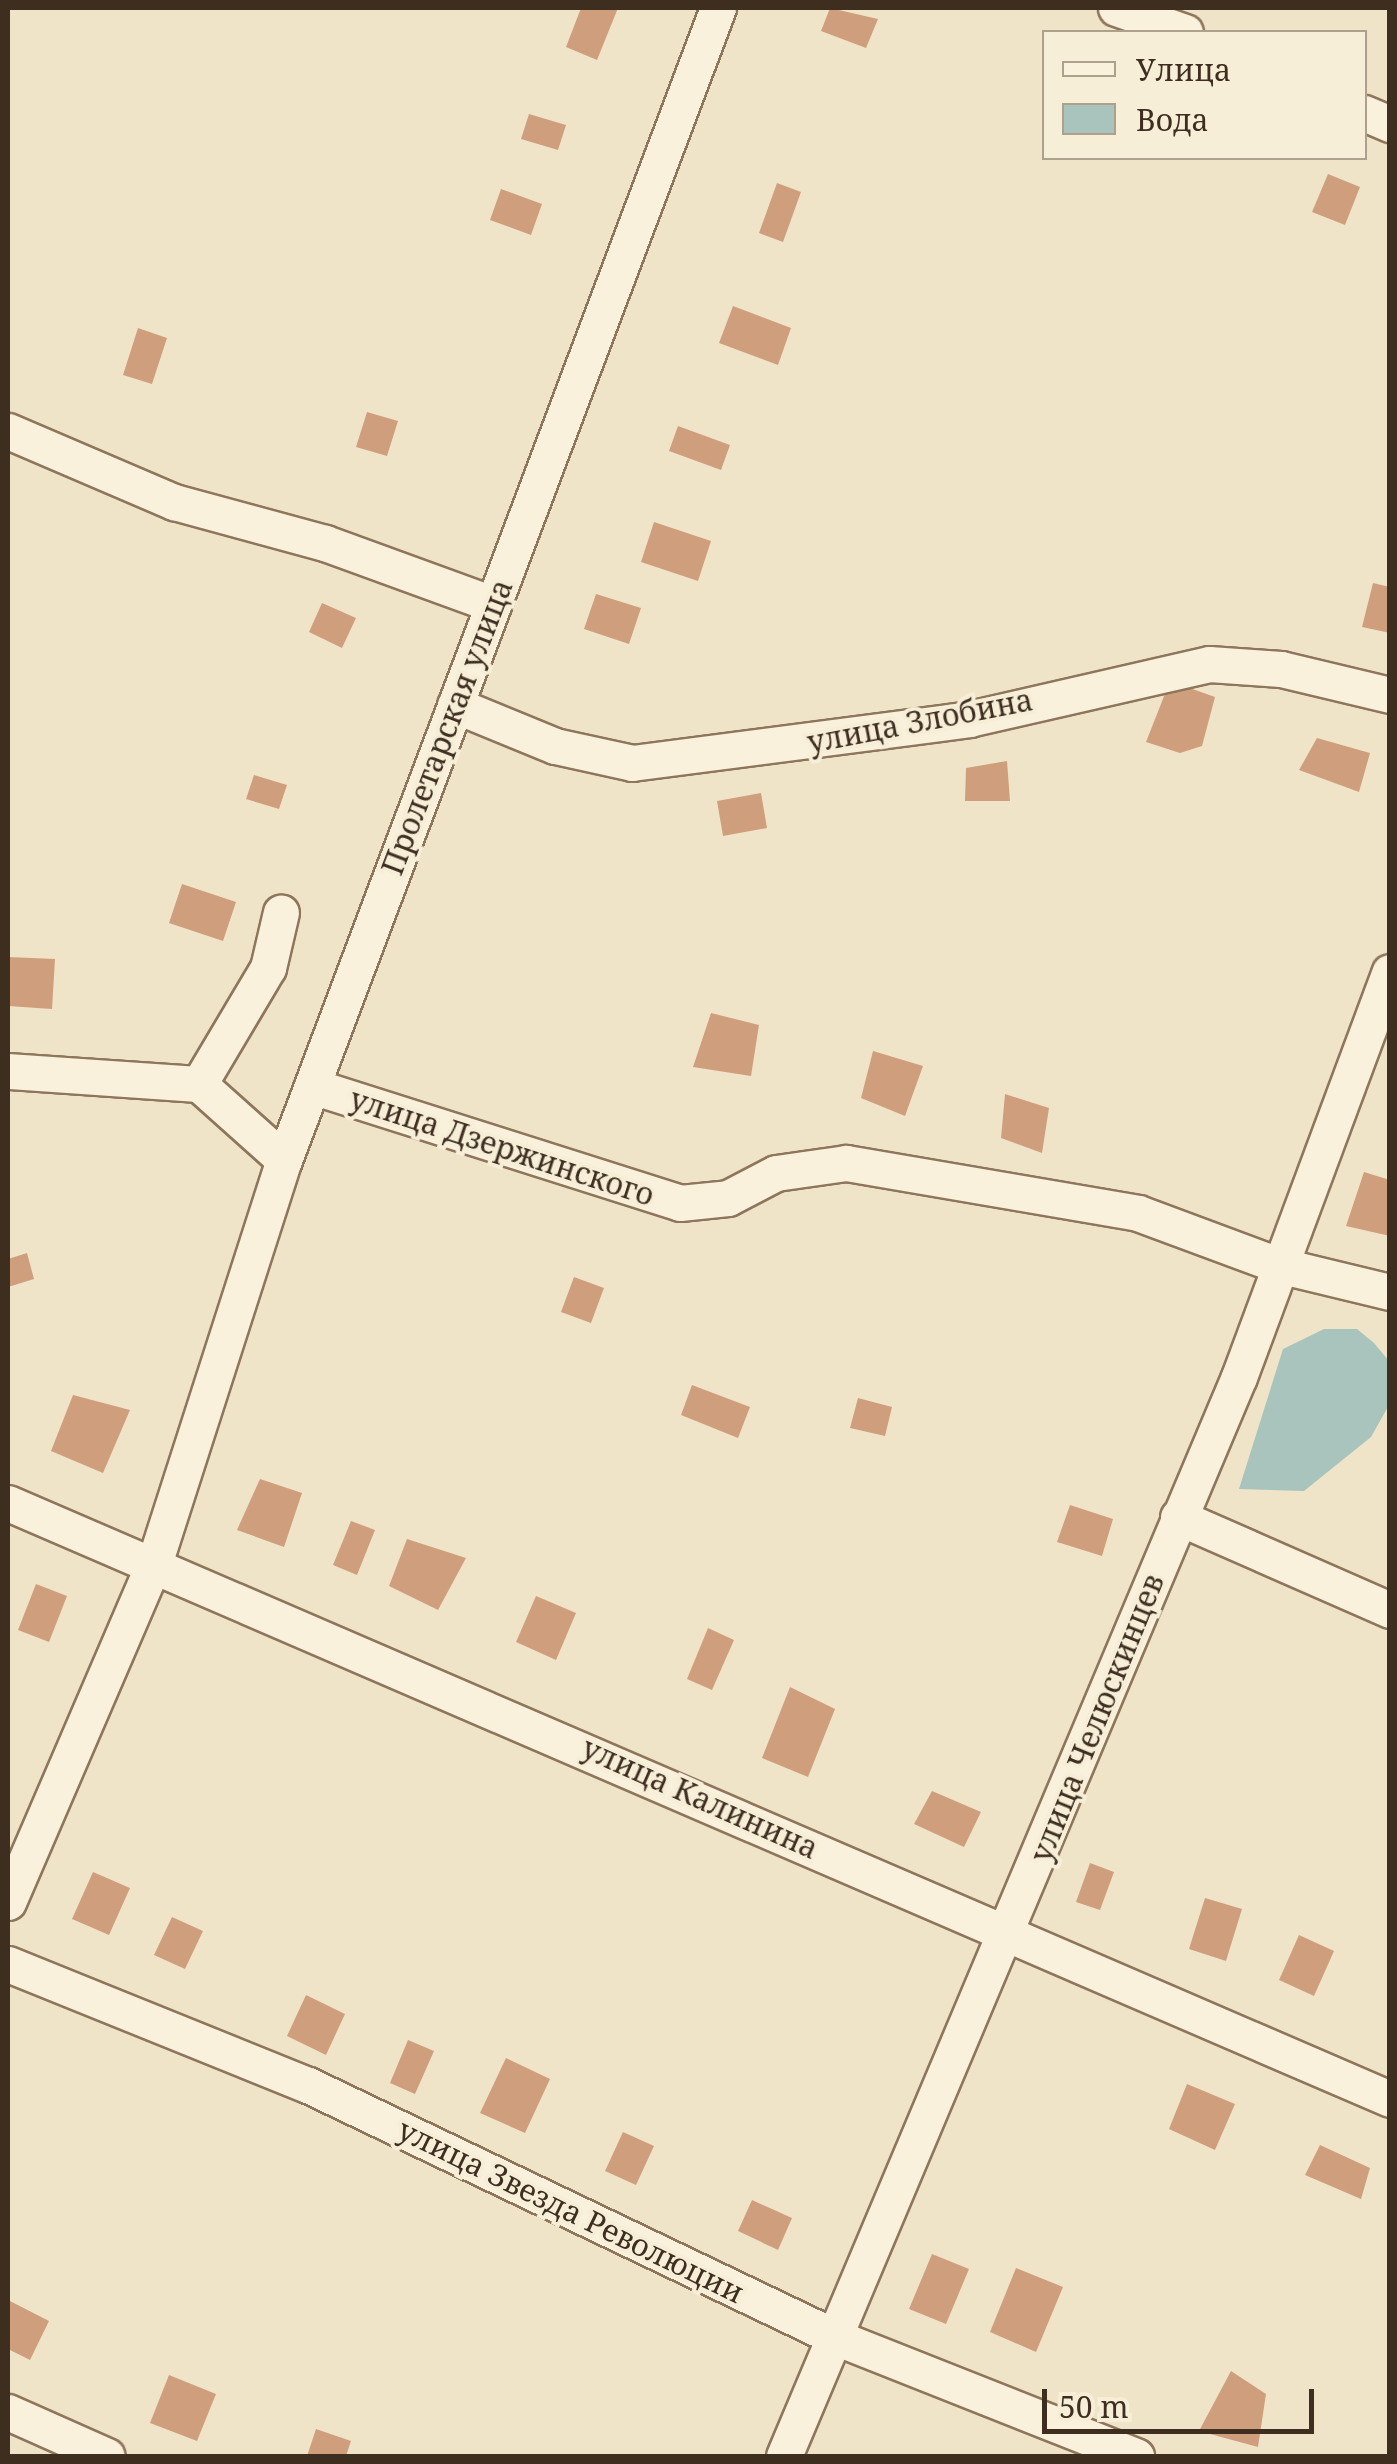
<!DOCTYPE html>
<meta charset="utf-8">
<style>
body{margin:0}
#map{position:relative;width:1397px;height:2464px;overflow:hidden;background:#f0e4c8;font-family:"Noto Serif",serif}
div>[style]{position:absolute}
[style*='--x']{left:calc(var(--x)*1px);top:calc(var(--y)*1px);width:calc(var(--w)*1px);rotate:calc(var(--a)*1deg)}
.water>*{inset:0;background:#a9c4bc}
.building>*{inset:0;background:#cf9f7d}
.roads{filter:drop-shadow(2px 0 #8d765c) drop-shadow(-2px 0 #8d765c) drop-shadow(0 2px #8d765c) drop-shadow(0 -2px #8d765c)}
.minor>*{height:35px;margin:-17.5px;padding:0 17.5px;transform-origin:17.5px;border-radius:17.5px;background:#faf1dc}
span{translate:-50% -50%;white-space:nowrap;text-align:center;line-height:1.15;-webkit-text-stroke:8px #f7eed8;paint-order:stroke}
.street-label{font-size:30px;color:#3d2e20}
.frame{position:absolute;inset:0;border:10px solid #3d2e20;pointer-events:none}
.legend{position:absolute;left:1042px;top:30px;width:325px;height:130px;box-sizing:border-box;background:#f7eed8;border:2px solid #ada18e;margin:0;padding:12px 18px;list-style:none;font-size:30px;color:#3d2e20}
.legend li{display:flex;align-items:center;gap:20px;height:50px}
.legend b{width:50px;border:2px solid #ada18e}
.scale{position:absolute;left:1042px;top:2389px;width:272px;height:45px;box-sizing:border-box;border:5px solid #3d2e20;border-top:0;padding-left:12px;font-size:30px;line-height:35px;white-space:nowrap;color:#3d2e20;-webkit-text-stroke:8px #f7eed8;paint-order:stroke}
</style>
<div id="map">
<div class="water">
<div style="clip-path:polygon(1324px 1329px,1357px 1329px,1374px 1343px,1389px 1361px,1389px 1405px,1371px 1437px,1304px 1491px,1239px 1489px,1283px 1349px)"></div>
</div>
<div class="building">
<div style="clip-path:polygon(581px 8px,618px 8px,597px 60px,566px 47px)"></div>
<div style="clip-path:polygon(830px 8px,878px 19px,866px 48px,821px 31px)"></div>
<div style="clip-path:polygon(529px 114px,566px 125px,558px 150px,521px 139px)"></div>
<div style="clip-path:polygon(1328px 174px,1360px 187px,1345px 225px,1312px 212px)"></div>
<div style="clip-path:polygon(777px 183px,801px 192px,783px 242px,759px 233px)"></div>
<div style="clip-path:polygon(501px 189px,542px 204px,531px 235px,490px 220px)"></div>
<div style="clip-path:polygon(733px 306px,791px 328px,778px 365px,719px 343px)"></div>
<div style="clip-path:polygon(138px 328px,167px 338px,152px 384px,123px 375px)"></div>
<div style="clip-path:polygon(367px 412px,398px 421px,387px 456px,356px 447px)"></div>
<div style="clip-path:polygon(678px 426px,730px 445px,721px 470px,669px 451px)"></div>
<div style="clip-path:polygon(654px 522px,711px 541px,698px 581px,641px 562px)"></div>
<div style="clip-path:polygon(1373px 583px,1390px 587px,1390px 633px,1362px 627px)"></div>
<div style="clip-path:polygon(596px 594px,641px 608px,629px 644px,584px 629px)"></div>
<div style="clip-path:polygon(322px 603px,356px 618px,342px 648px,309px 632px)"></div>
<div style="clip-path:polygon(1170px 681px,1215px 697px,1202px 746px,1180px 753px,1146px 742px)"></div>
<div style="clip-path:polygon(1317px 738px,1370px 753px,1359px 792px,1299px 770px)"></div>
<div style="clip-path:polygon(1007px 761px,1010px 801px,965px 801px,966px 768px)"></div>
<div style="clip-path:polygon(254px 775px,287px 785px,279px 809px,246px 799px)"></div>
<div style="clip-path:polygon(761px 793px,767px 828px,723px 836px,717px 801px)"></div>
<div style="clip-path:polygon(182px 884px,236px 902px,223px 941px,169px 923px)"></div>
<div style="clip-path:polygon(8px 957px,55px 959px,52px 1009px,8px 1006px)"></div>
<div style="clip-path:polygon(711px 1013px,759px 1025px,751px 1076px,693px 1067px)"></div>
<div style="clip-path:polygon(873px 1051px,923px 1066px,905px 1116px,861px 1098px)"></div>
<div style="clip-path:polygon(1005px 1094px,1049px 1108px,1042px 1153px,1001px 1138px)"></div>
<div style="clip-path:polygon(1364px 1172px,1390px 1180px,1390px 1236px,1346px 1226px)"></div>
<div style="clip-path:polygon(27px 1253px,34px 1279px,8px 1287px,8px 1259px)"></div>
<div style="clip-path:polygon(574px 1277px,604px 1288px,591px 1323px,561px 1312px)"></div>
<div style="clip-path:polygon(692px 1385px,750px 1407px,738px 1438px,681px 1415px)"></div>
<div style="clip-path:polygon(73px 1395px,130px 1410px,103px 1473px,51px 1451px)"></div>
<div style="clip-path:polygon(858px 1398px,892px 1407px,885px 1436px,850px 1428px)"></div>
<div style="clip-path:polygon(260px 1479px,302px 1493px,284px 1547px,237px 1530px)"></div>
<div style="clip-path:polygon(1070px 1505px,1113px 1519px,1102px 1556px,1057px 1542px)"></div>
<div style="clip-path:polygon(351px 1521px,375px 1530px,357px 1575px,333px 1565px)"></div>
<div style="clip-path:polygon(407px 1539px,466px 1558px,438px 1610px,389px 1586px)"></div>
<div style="clip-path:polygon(36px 1584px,67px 1596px,49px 1642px,18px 1630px)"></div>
<div style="clip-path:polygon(536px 1596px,576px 1613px,556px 1660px,516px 1642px)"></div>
<div style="clip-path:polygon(708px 1628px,734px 1640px,712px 1690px,687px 1679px)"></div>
<div style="clip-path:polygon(790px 1687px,835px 1709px,808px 1777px,762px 1758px)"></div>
<div style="clip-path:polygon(932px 1791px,981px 1812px,964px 1847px,914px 1824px)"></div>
<div style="clip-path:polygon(1090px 1863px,1114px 1872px,1100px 1910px,1076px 1902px)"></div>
<div style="clip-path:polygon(93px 1872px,130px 1888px,109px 1935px,72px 1919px)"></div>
<div style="clip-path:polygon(1205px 1898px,1242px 1909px,1226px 1961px,1189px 1949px)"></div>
<div style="clip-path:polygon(172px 1917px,203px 1931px,185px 1969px,154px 1955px)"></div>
<div style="clip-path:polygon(1299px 1935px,1334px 1951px,1314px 1996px,1279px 1980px)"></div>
<div style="clip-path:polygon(306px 1995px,345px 2014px,326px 2055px,287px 2036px)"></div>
<div style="clip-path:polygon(408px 2040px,434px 2051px,415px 2094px,390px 2083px)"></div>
<div style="clip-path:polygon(506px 2058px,550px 2079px,525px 2133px,480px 2113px)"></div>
<div style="clip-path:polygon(1187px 2084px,1235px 2104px,1215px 2150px,1169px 2129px)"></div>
<div style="clip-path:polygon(623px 2132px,654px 2146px,636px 2185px,605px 2171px)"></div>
<div style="clip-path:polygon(1320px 2145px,1370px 2168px,1361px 2199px,1305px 2175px)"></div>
<div style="clip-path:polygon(752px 2200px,792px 2218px,778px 2250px,738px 2231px)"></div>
<div style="clip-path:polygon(932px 2254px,969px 2269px,946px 2324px,909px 2309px)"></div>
<div style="clip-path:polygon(1016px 2268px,1063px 2287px,1036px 2352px,990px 2332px)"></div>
<div style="clip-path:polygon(8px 2300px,49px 2321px,30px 2360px,8px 2349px)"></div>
<div style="clip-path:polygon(1231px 2371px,1266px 2394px,1258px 2447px,1199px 2431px)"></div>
<div style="clip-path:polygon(169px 2375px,216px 2394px,197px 2441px,150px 2423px)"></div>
<div style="clip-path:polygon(316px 2429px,351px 2441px,346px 2456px,307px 2456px)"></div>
</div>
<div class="roads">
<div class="minor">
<div style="--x:1116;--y:8;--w:73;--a:19.2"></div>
<div style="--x:1364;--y:113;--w:28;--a:23"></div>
<div style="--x:8;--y:431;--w:181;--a:23.2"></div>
<div style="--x:174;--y:502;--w:156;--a:15.2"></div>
<div style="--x:325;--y:543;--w:179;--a:20"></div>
<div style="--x:455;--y:705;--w:108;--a:22.3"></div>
<div style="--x:555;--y:746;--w:79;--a:12.4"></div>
<div style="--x:632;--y:763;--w:340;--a:-7.4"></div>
<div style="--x:969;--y:719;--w:246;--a:-12.9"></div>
<div style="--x:1209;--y:664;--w:72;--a:4"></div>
<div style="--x:1281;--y:669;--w:112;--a:13.4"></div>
<div style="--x:8;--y:1071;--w:191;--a:3.9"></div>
<div style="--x:199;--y:1084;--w:114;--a:41.8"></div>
<div style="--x:199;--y:1084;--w:135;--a:-59.3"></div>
<div style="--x:268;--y:968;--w:57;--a:-76.9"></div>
<div style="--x:312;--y:1086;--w:386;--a:17.6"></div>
<div style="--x:680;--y:1203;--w:48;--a:-5.9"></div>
<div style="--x:728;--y:1198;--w:54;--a:-27.5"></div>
<div style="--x:776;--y:1173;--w:71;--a:-8.1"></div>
<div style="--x:846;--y:1163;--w:296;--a:9.7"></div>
<div style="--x:1138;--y:1213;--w:149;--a:20.4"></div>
<div style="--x:1278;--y:1265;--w:115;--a:13.6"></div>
<div style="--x:8;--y:1503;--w:1505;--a:23.33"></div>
<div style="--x:1178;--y:1517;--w:232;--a:23.7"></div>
<div style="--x:8;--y:1902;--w:371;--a:-66.7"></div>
<div style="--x:155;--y:1561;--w:421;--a:-72.2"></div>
<div style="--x:284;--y:1160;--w:1231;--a:-69.36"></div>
<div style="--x:8;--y:1964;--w:323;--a:22"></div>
<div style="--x:308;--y:2085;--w:584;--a:25.56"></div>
<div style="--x:835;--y:2337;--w:324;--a:21.6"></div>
<div style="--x:8;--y:2412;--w:108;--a:24"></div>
<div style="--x:784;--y:2456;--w:1171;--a:-67.14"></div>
<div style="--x:1239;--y:1377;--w:432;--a:-69.6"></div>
</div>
</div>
<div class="street-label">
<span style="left:920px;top:721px;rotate:-11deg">улица Злобина</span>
<span style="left:447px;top:727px;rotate:-69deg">Пролетарская улица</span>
<span style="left:502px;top:1147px;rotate:18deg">улица Дзержинского</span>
<span style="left:1097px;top:1718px;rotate:-68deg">улица Челюскинцев</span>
<span style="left:700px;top:1798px;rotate:24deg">улица Калинина</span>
<span style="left:571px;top:2211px;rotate:26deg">улица Звезда Революции</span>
</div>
<div class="frame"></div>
<ul class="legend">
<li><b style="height:12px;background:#faf1dc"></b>Улица</li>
<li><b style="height:28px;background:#a9c4bc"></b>Вода</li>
</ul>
<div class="scale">50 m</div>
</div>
